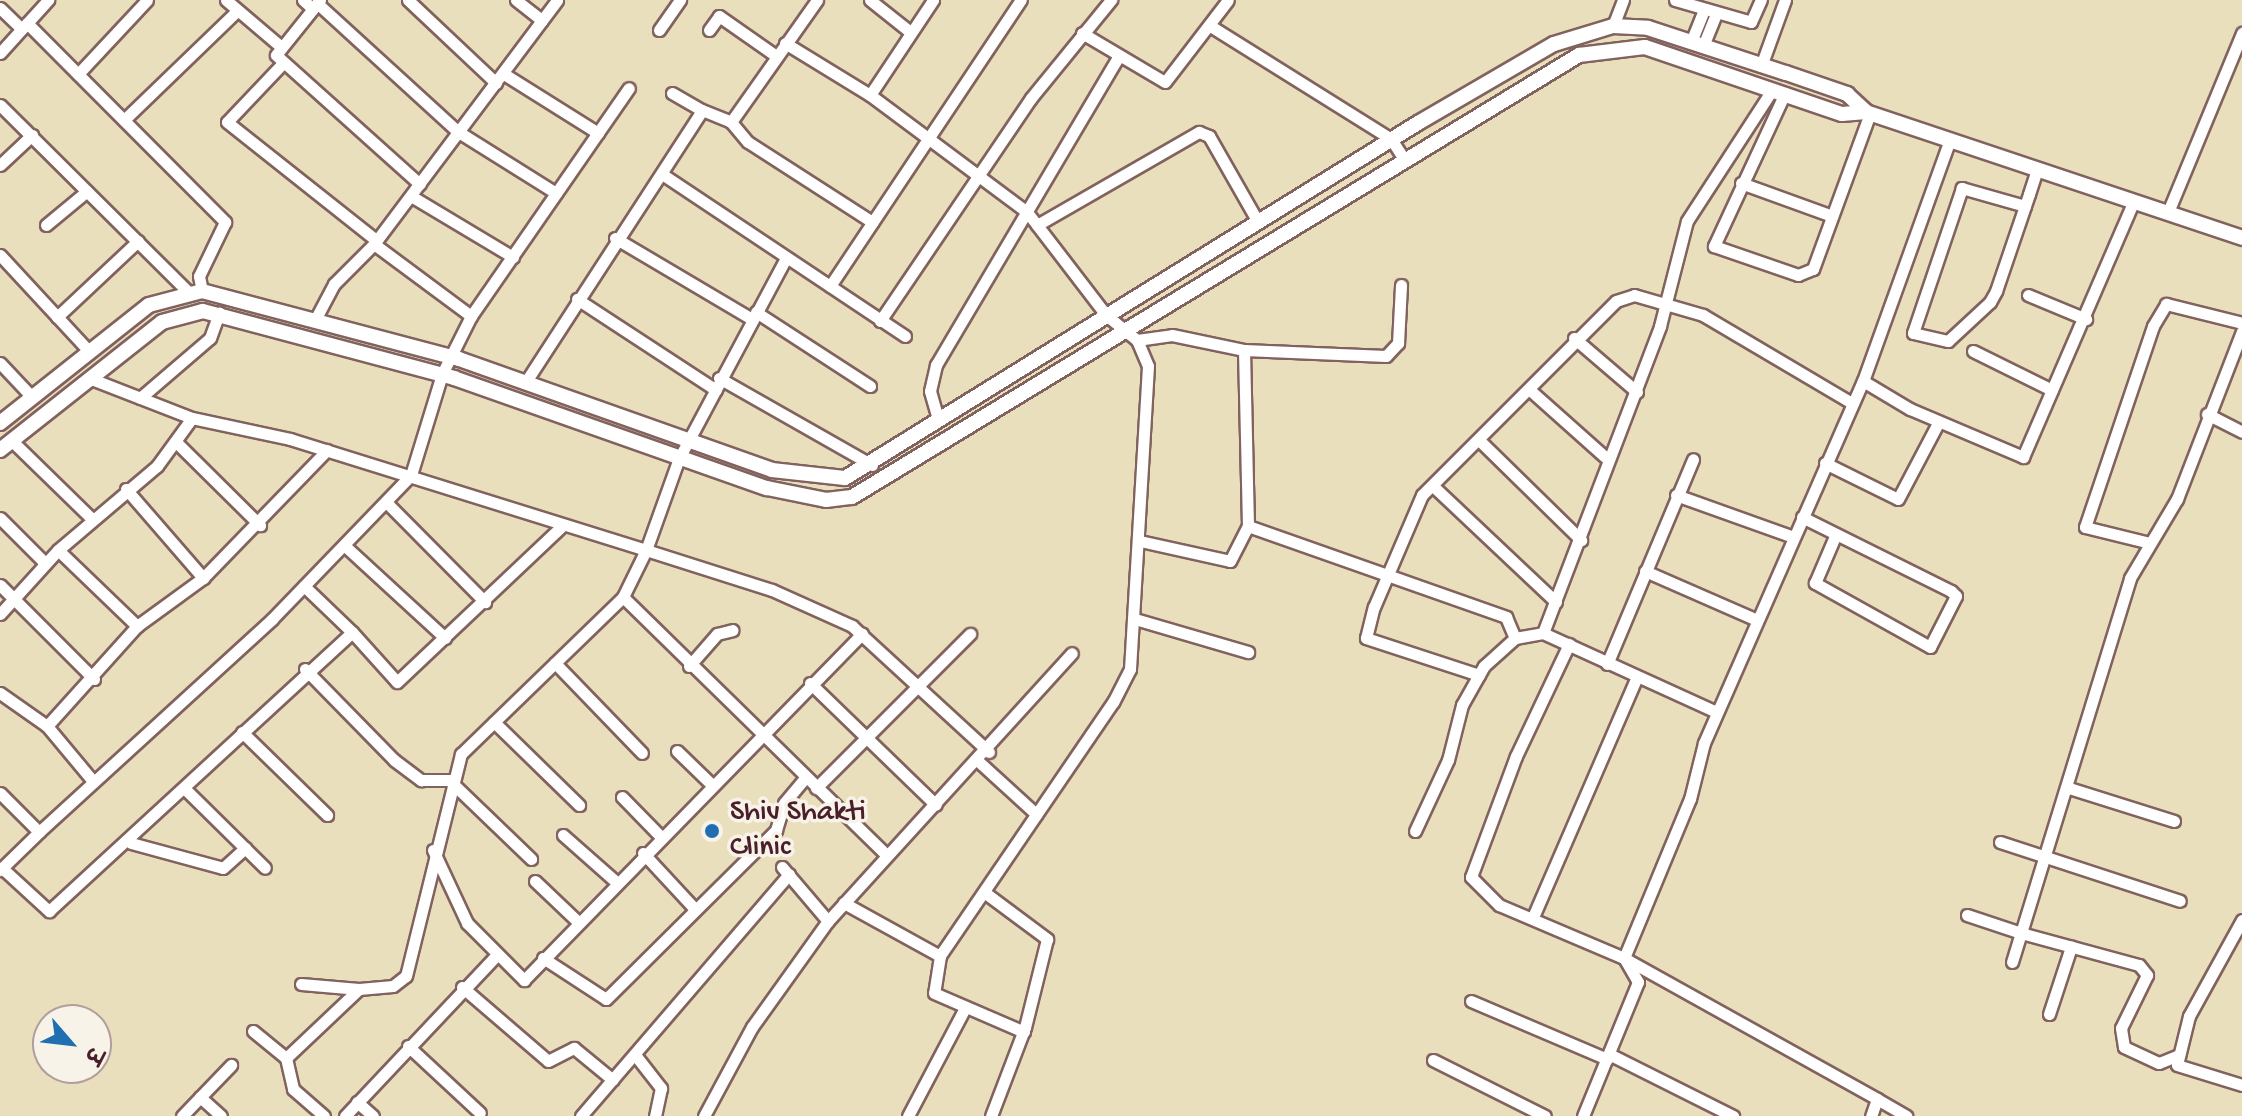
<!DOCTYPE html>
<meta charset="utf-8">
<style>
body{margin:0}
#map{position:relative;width:2242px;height:1116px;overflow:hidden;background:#eadfbc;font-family:"Gochi Hand","Playpen Sans Deva",sans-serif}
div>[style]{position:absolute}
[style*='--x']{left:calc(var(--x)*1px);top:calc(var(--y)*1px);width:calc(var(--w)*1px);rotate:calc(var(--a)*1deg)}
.roads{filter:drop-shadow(2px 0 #82625e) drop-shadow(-2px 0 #82625e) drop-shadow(0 2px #82625e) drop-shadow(0 -2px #82625e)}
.minor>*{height:11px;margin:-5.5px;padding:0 5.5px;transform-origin:5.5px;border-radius:5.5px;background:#fff}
.tertiary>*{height:14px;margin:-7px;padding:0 7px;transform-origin:7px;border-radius:7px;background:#fff}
.dots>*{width:22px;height:22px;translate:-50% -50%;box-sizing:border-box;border:4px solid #f7f3e8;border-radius:50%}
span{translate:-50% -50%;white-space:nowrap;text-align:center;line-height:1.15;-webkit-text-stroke:7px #f7f3e8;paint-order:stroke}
.poi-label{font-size:30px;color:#4a1f2b}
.left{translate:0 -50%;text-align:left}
.north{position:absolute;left:32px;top:1004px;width:80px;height:80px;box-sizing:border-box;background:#f7f3e8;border:2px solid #b29e9c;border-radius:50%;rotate:118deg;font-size:22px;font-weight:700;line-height:32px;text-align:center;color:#4a1f2b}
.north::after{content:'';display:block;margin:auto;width:28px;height:36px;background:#1f6fb2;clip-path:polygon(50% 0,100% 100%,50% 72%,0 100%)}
</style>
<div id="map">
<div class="roads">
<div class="minor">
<div style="--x:226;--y:0;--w:71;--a:40.4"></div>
<div style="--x:303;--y:0;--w:13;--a:42"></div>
<div style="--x:320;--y:0;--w:70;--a:128.7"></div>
<div style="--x:276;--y:55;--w:193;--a:41.9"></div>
<div style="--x:408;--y:0;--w:121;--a:43.3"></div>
<div style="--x:516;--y:0;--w:33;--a:38"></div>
<div style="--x:870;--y:0;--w:50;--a:38.5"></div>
<div style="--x:1675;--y:0;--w:79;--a:16.1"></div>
<div style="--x:1751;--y:22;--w:24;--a:-66"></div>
<div style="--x:317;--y:3;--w:190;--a:42.4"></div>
<div style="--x:457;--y:131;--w:117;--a:32.1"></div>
<div style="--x:0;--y:8;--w:30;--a:44"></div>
<div style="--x:27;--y:23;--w:281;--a:45.1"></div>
<div style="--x:225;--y:222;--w:60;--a:115.7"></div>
<div style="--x:199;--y:276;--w:15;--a:79"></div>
<div style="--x:1613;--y:26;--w:28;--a:-69"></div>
<div style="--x:1212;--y:27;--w:211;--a:32"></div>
<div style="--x:1391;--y:139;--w:20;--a:57"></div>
<div style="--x:659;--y:30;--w:37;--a:-55"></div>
<div style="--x:709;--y:30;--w:17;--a:-54"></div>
<div style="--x:719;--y:16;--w:68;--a:34.9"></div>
<div style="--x:1082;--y:33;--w:96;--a:30.6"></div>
<div style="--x:1165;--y:82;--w:103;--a:-52.5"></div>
<div style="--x:1691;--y:42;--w:32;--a:-68"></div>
<div style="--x:785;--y:43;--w:100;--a:31.5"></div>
<div style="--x:870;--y:95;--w:196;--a:36.7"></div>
<div style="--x:1027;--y:212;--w:130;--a:52.5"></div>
<div style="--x:1106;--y:315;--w:40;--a:39"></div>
<div style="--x:1137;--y:340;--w:28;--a:67"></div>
<div style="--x:1148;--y:366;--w:304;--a:93.4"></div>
<div style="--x:1130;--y:669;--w:37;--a:117"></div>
<div style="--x:1113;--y:702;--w:307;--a:124.3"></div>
<div style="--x:940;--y:956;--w:110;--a:-151.1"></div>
<div style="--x:1703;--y:46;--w:32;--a:-68"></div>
<div style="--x:0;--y:53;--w:72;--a:-47.8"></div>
<div style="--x:283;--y:63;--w:81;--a:133.5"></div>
<div style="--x:227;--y:122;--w:191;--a:38.4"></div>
<div style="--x:1761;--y:66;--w:70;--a:-70"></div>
<div style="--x:78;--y:74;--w:101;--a:-47"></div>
<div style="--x:504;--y:74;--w:111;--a:32.1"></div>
<div style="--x:672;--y:93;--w:34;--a:30"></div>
<div style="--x:1785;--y:93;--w:169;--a:114.9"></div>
<div style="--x:1714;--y:246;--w:89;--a:19"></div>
<div style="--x:1798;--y:275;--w:16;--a:-22"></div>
<div style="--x:1813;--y:269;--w:166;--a:-69.9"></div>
<div style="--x:870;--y:95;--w:114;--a:-56.4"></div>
<div style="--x:0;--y:105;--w:265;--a:44.8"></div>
<div style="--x:124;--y:120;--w:157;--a:-44"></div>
<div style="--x:731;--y:122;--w:26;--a:50"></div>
<div style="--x:748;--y:142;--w:148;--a:32.8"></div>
<div style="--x:0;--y:165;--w:44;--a:-43.2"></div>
<div style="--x:662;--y:174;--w:292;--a:33.7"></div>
<div style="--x:1741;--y:183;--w:97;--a:19.9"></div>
<div style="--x:411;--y:196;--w:119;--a:30.9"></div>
<div style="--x:2025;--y:206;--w:66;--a:-164.1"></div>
<div style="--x:1962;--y:188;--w:153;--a:108.7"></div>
<div style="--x:1913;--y:333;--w:36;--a:13"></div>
<div style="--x:1948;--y:341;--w:57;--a:-42.9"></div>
<div style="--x:1990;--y:302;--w:13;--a:-61"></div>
<div style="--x:1996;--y:291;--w:102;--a:-71.2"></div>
<div style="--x:2029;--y:194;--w:26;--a:-72"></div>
<div style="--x:2168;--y:212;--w:194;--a:-67.5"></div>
<div style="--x:46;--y:225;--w:53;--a:-39.7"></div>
<div style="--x:1037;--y:225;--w:187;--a:-29.9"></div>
<div style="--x:1199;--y:132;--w:11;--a:22"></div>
<div style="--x:1209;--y:136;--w:99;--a:60.3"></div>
<div style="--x:615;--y:238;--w:159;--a:30.6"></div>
<div style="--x:374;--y:244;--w:121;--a:36.6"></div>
<div style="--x:0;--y:255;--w:131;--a:47.2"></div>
<div style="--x:786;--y:258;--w:227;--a:118.1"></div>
<div style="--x:679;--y:458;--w:98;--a:109.7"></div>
<div style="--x:646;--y:550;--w:132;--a:17.6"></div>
<div style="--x:772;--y:590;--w:88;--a:24.2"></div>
<div style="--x:852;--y:626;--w:186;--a:42.6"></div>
<div style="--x:830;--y:286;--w:344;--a:-56.3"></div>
<div style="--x:2028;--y:295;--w:63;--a:22.5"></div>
<div style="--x:577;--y:299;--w:166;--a:33.2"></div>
<div style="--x:756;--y:312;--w:136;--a:33"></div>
<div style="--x:57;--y:317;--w:111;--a:-43.2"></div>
<div style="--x:315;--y:320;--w:41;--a:-62.2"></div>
<div style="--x:334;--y:284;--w:57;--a:-45"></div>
<div style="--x:374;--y:244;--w:305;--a:-53.1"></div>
<div style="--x:880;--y:321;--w:269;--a:-55.9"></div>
<div style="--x:1031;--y:98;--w:127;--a:-50.8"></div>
<div style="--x:1574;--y:338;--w:83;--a:40.6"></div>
<div style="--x:1137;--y:340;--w:35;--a:-8"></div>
<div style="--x:1172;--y:335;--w:74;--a:11.8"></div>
<div style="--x:1244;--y:350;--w:142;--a:2.4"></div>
<div style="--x:1386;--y:356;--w:18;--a:-47"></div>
<div style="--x:1398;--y:343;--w:58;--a:-87"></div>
<div style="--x:1973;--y:351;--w:88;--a:26.3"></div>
<div style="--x:0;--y:363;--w:47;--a:46.7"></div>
<div style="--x:89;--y:378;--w:110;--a:21.2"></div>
<div style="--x:719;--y:378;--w:176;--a:29.6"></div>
<div style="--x:1863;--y:381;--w:55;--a:30.8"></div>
<div style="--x:1910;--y:409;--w:123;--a:23"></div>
<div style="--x:2023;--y:457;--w:279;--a:-66.6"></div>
<div style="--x:525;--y:383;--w:325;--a:-57"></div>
<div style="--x:702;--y:110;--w:31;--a:22"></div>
<div style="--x:731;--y:122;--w:149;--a:-54.8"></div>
<div style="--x:1531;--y:391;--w:99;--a:41.7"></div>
<div style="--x:140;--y:398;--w:92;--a:-40.6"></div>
<div style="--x:210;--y:338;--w:27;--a:-70"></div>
<div style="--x:2207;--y:414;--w:39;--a:27"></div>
<div style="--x:938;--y:419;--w:29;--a:-106"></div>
<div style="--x:930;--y:391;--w:27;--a:-77"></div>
<div style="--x:936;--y:365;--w:356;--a:-59.4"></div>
<div style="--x:11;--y:440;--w:113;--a:44.3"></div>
<div style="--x:177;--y:443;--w:117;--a:44.7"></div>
<div style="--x:1482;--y:443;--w:139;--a:44.4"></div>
<div style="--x:1825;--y:463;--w:81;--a:26.3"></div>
<div style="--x:1898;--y:499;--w:86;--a:-62.2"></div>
<div style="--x:1433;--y:486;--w:169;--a:43.3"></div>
<div style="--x:126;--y:489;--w:118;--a:49.1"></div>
<div style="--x:1676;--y:495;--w:124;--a:19.7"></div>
<div style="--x:386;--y:502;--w:141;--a:45.3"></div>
<div style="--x:1802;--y:517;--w:166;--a:26.4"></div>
<div style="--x:1951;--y:591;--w:7;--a:45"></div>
<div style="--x:1956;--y:596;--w:57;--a:117"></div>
<div style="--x:1930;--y:647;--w:132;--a:-150.9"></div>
<div style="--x:1815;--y:583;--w:53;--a:-66.8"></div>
<div style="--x:0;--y:518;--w:64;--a:45"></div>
<div style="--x:1248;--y:526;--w:274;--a:19.4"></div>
<div style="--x:1506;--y:617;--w:23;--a:67"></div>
<div style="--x:1140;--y:541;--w:92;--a:12.5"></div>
<div style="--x:1230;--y:561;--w:39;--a:-63"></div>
<div style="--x:1248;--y:526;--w:176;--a:-91.3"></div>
<div style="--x:2150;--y:543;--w:67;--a:-166.2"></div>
<div style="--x:2085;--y:527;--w:212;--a:-71.3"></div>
<div style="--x:2153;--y:326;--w:26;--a:-59"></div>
<div style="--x:2166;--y:304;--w:78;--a:14"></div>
<div style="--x:345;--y:546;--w:136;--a:42.6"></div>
<div style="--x:58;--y:550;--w:110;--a:43.9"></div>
<div style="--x:1645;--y:571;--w:122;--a:23.6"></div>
<div style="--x:0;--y:585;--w:133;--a:45"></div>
<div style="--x:304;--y:586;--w:66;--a:43.8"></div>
<div style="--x:0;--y:614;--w:86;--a:-47.8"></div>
<div style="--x:58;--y:550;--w:130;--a:-40.3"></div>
<div style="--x:157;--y:466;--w:59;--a:-53.9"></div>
<div style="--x:192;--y:418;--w:100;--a:12.1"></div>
<div style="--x:290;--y:439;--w:373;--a:17.3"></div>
<div style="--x:646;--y:550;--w:52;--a:116.1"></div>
<div style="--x:623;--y:597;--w:367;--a:44.4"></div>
<div style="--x:1135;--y:619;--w:118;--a:16.3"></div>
<div style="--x:1543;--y:633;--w:329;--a:-69.1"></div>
<div style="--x:1660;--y:326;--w:108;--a:-75.6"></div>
<div style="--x:1687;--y:221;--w:156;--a:-57"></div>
<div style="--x:1569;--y:644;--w:124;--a:115.3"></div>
<div style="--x:1516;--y:756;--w:129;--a:110.4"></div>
<div style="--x:1471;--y:877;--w:40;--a:45"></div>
<div style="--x:1499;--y:905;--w:136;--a:23"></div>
<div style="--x:1624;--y:958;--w:290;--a:29.1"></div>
<div style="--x:1877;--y:1099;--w:18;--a:109"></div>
<div style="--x:555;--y:663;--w:125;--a:46"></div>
<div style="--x:1607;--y:664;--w:222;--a:-67.2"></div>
<div style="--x:689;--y:666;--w:43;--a:-48.8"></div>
<div style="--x:717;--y:634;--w:16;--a:-14"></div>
<div style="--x:305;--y:669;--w:127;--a:45.6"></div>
<div style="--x:394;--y:760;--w:34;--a:37"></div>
<div style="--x:421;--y:780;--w:28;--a:0"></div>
<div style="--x:449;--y:780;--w:114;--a:43.9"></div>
<div style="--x:1479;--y:675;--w:119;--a:-161.9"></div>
<div style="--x:1366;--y:638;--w:32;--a:-76"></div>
<div style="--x:1374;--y:607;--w:122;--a:-66.8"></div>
<div style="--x:1422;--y:495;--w:274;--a:-45"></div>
<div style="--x:1616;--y:301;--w:19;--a:-18"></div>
<div style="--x:1634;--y:295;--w:72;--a:16.2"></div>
<div style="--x:1703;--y:315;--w:173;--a:30.6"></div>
<div style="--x:810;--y:683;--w:175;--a:44.1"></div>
<div style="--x:0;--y:693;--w:57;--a:35.1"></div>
<div style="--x:47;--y:726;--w:70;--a:50.2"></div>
<div style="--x:494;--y:722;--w:119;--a:44.3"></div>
<div style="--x:47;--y:726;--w:135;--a:-48"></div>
<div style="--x:137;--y:626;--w:82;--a:-36"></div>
<div style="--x:203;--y:578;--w:178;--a:-45.9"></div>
<div style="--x:242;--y:732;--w:119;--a:44.3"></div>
<div style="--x:677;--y:751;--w:47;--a:44.1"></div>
<div style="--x:978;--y:761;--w:79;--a:42.4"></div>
<div style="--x:816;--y:788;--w:218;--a:-45"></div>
<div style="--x:2069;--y:788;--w:110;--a:17.4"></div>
<div style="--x:185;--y:789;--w:112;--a:44.6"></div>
<div style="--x:0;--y:793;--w:55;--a:45"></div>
<div style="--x:39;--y:832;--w:316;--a:-42.4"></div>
<div style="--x:272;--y:619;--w:200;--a:-46"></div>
<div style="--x:411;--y:475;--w:106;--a:-72.9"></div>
<div style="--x:442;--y:374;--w:65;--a:-63.4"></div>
<div style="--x:471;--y:316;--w:277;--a:-55.3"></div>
<div style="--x:622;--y:797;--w:54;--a:45.7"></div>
<div style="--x:1415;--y:831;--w:78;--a:-65.1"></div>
<div style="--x:1448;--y:760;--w:57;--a:-75.7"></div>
<div style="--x:1462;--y:705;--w:45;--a:-60.6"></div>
<div style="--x:1484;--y:666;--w:42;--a:-42.1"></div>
<div style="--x:1515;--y:638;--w:28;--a:-10"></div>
<div style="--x:1543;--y:633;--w:190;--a:24.5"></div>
<div style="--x:563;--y:835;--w:69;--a:41.5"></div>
<div style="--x:2000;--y:842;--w:189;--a:18.1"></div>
<div style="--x:131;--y:843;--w:95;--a:15.2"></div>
<div style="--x:223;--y:868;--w:30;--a:-42"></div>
<div style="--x:433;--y:850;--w:81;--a:65"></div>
<div style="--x:467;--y:923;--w:81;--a:45"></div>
<div style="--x:524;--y:980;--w:484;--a:-45.7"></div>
<div style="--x:643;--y:853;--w:75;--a:47.2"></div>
<div style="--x:782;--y:867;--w:71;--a:49.6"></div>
<div style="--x:2;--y:868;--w:64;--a:42.5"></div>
<div style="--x:49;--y:911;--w:412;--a:-42.6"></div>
<div style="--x:352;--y:632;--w:67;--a:48"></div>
<div style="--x:397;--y:682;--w:227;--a:-43.4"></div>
<div style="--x:0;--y:870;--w:54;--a:-44.3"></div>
<div style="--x:535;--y:881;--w:57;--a:43.6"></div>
<div style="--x:984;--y:892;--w:79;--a:36.7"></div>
<div style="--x:1047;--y:939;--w:91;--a:104"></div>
<div style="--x:1025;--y:1027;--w:95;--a:110.9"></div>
<div style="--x:1967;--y:915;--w:57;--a:18.4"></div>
<div style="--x:2021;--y:933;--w:371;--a:-72.9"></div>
<div style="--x:2130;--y:578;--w:92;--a:-59.3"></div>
<div style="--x:2177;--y:499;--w:180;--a:-68.8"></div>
<div style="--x:1533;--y:917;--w:262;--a:-66.6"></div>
<div style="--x:2242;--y:920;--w:110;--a:118.9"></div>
<div style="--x:2189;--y:1016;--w:50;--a:103.8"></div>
<div style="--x:2177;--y:1065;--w:68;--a:17.1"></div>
<div style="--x:940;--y:956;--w:37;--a:99"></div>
<div style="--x:934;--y:993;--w:98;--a:23.4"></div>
<div style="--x:543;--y:958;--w:75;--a:33.1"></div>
<div style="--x:606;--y:999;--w:240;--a:-44.8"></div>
<div style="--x:776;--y:830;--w:28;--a:-73"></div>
<div style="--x:784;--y:803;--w:33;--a:-50"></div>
<div style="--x:2012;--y:962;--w:30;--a:-73"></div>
<div style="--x:2021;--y:933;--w:122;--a:15.2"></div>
<div style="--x:2139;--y:965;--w:13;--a:51"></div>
<div style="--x:2147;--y:975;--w:59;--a:116.1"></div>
<div style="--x:2121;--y:1028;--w:19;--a:81"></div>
<div style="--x:2124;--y:1047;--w:38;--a:25"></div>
<div style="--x:2159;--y:1063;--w:22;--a:-22"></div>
<div style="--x:301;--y:984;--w:58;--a:4.9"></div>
<div style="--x:462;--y:987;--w:113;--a:40.7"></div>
<div style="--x:548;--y:1061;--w:29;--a:-27"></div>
<div style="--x:574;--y:1048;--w:50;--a:39.4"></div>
<div style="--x:1471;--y:1001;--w:148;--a:23.1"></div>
<div style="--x:2049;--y:1014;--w:71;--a:-71.8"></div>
<div style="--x:253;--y:1031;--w:43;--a:39.3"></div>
<div style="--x:286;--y:1058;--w:100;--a:-43.4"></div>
<div style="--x:359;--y:989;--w:34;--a:-5"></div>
<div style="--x:393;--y:986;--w:16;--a:-38"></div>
<div style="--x:406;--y:976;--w:229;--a:-76.1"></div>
<div style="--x:461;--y:754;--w:226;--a:-44.1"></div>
<div style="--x:408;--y:1046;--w:98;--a:42.9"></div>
<div style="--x:1609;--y:1054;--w:139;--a:26.6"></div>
<div style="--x:636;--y:1056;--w:41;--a:52"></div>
<div style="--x:661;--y:1088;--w:29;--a:102"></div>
<div style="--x:286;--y:1058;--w:32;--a:77"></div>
<div style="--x:293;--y:1089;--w:41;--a:41.1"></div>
<div style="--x:1433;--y:1060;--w:125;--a:26.6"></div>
<div style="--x:200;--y:1097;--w:28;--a:42"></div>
<div style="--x:1877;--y:1099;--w:34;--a:30"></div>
<div style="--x:357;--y:1102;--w:21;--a:41"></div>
<div style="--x:182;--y:1116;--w:71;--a:-46.1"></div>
<div style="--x:345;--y:1116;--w:220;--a:-46.7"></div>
<div style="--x:581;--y:1116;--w:319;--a:-49.3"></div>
<div style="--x:704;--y:1116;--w:101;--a:-61.7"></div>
<div style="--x:752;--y:1027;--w:130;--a:-54.4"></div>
<div style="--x:828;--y:921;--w:362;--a:-47.7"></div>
<div style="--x:908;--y:1116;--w:122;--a:-62.2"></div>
<div style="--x:1583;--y:1116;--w:145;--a:-67.7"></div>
<div style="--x:1638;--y:982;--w:28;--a:-120"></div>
<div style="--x:1624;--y:958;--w:172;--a:-67.5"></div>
<div style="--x:1690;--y:799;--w:58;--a:-76"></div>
<div style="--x:1704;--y:743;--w:395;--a:-66.3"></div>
<div style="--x:1863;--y:381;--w:257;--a:-70.2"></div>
</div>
<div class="tertiary">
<div style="--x:0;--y:423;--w:190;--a:-38.4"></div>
<div style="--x:149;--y:305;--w:55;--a:-14.8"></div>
<div style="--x:202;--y:291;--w:266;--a:14.8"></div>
<div style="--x:459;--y:359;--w:332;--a:19.5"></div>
<div style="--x:772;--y:470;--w:73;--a:6.3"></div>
<div style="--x:845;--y:478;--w:674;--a:-31.78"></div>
<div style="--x:1418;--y:123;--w:157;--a:-30.2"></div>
<div style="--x:1554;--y:44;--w:62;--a:-17"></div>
<div style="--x:1613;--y:26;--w:35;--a:3"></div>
<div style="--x:1648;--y:28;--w:145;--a:18.1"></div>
<div style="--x:1786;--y:73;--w:65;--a:19"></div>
<div style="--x:1847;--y:94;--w:26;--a:43"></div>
<div style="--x:1866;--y:112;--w:397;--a:18.5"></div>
<div style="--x:0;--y:450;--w:206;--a:-38.3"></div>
<div style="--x:162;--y:322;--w:42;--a:-15"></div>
<div style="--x:203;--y:311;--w:260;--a:14.9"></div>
<div style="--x:454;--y:378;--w:332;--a:19.4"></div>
<div style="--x:767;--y:488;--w:60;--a:11.5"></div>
<div style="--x:826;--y:500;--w:26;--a:-7"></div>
<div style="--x:852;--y:497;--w:851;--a:-31.3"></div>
<div style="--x:1579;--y:55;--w:66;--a:-6.9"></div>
<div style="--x:1645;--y:47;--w:208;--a:18.8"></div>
<div style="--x:1842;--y:114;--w:24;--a:-5"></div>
</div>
</div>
<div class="dots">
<div style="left:712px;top:831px;background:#1f6fb2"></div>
</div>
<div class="poi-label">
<span class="left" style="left:730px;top:831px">Shiv Shakti<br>Clinic</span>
</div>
<div class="north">उ</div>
</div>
